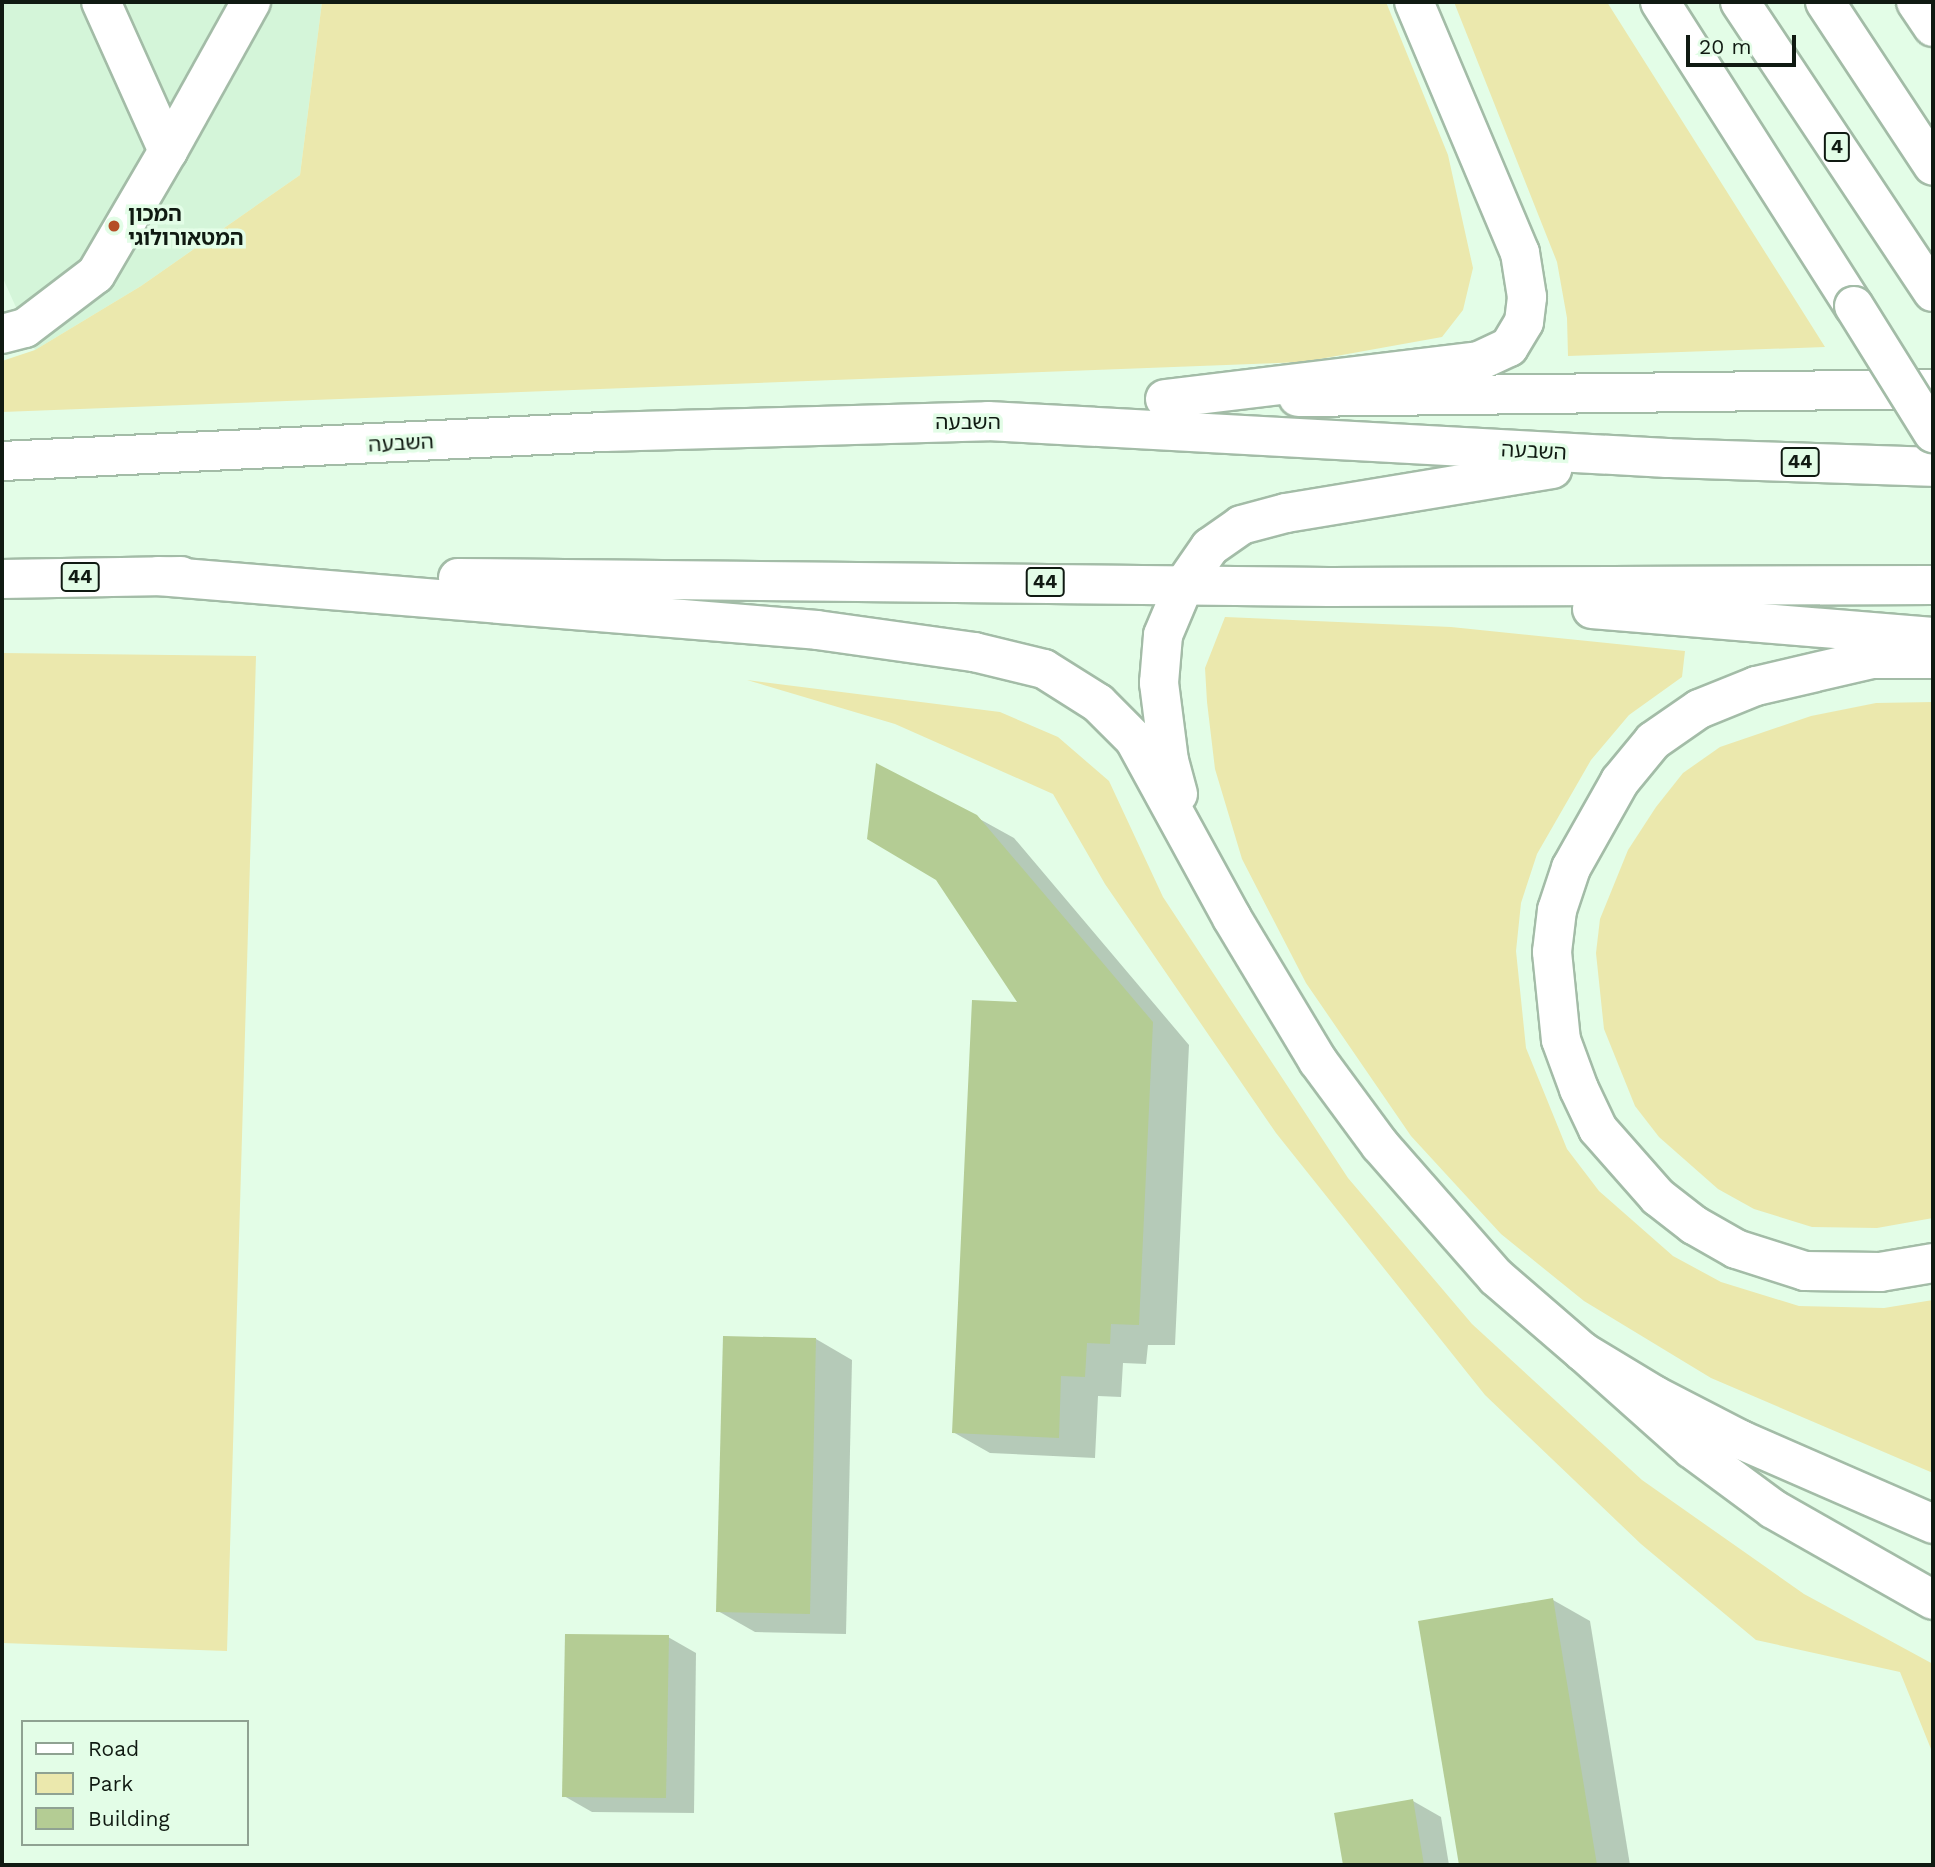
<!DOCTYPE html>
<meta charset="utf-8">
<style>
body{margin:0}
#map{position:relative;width:1935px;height:1867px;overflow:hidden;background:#e3fde7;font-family:"Work Sans","Noto Sans Hebrew",sans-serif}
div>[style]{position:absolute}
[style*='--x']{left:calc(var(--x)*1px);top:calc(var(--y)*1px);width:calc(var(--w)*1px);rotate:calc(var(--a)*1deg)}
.built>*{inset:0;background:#d4f5d9}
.green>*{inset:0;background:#ebe8ad}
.shadow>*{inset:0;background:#0003}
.building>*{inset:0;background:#b4cc94}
.roads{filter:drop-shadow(2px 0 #a3bca7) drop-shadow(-2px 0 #a3bca7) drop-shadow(0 2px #a3bca7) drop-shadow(0 -2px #a3bca7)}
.minor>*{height:38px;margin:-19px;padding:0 19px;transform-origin:19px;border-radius:19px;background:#fff}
.trunk>*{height:38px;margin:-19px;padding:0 19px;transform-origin:19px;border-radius:19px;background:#fff}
.motorway>*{height:38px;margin:-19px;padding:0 19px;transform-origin:19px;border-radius:19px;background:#fff}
.bridges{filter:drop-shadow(2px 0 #a3bca7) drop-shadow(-2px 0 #a3bca7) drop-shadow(0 2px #a3bca7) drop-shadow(0 -2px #a3bca7)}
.motorway-bridge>*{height:38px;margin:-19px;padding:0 19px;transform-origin:19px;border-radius:19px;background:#fff}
.dots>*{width:19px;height:19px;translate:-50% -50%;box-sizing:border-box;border:4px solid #e3fde7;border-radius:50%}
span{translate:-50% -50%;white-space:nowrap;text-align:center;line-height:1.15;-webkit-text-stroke:7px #e3fde7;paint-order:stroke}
.shield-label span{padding:2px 5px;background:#e3fde7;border:2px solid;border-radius:5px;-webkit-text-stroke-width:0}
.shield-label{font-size:19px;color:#101a12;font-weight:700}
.poi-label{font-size:21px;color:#101a12;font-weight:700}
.left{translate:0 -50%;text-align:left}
.street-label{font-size:21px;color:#101a12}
.frame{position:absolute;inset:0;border:4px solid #101a12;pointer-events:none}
.legend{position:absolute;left:21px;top:1720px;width:228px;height:126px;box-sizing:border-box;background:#e3fde7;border:2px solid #8fa292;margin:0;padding:9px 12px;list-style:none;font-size:21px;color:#101a12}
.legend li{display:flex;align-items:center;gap:14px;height:35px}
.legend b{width:35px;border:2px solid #8fa292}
.scale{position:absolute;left:1686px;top:35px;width:110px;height:32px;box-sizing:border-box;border:4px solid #101a12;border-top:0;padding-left:9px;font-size:21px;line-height:24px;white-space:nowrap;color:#101a12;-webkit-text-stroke:5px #e3fde7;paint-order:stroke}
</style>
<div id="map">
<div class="built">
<div style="clip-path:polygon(2px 2px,322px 2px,300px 175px,141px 286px,35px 350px,2px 276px)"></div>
</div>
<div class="green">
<div style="clip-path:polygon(322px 2px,1386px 2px,1448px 155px,1473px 268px,1463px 310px,1442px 337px,1303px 362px,2px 412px,2px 361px,35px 350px,141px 286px,300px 175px)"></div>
<div style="clip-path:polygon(1454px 2px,1607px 2px,1825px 347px,1568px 356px,1567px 318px,1557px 262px)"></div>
<div style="clip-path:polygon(1225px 617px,1451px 627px,1685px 651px,1682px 677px,1629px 715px,1591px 760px,1537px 854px,1521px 903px,1516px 951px,1526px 1048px,1567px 1149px,1599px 1191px,1673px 1256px,1721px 1282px,1799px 1306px,1884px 1308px,1933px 1300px,1933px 1473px,1711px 1378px,1584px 1301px,1501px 1234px,1411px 1136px,1306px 983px,1242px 859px,1215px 769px,1207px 702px,1205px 668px)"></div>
<div style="clip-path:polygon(2px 653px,256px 656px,227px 1651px,2px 1643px)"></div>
<div style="clip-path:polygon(747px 680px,1000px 712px,1058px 737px,1109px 781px,1163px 897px,1348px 1178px,1472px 1324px,1642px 1480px,1804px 1594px,1933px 1664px,1933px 1754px,1900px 1672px,1756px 1640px,1641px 1544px,1485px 1395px,1276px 1133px,1105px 884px,1053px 794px,895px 724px)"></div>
<div style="clip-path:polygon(1933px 702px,1933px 1218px,1877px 1228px,1812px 1227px,1754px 1209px,1718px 1189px,1659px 1137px,1635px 1106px,1604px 1029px,1596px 953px,1600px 919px,1628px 850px,1656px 807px,1683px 773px,1720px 747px,1811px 716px,1876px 703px)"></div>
</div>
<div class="shadow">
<div style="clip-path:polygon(976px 817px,1014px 838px,1189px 1045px,1175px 1345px,1148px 1345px,1146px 1364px,1123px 1363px,1121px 1397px,1098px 1396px,1095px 1458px,990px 1453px,953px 1432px,1021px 1004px)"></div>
<div style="clip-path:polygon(816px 1339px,852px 1360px,846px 1634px,755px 1632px,718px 1611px)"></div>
<div style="clip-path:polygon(1553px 1600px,1590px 1621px,1630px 1865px,1461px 1865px,1420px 1622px)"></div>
<div style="clip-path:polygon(668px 1637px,696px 1653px,694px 1813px,592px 1812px,564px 1796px)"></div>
<div style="clip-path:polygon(1413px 1801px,1441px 1817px,1449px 1865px,1345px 1865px,1336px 1814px)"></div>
</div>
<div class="building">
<div style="clip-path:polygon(876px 763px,977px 815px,1153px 1022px,1139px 1325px,1111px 1324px,1110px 1344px,1087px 1343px,1085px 1377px,1061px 1376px,1059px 1438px,952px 1433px,972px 1000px,1017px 1002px,936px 880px,867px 839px)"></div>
<div style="clip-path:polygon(723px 1336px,816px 1338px,810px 1614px,716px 1612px)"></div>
<div style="clip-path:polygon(1553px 1598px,1597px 1865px,1459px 1865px,1418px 1621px)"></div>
<div style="clip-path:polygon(565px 1634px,669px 1635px,666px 1798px,562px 1797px)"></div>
<div style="clip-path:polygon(1413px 1799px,1424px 1865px,1343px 1865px,1334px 1813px)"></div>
</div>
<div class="roads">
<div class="minor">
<div style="--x:168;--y:151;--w:171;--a:-60.9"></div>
<div style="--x:2;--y:334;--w:24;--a:-15"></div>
<div style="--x:25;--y:328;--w:89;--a:-37.3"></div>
<div style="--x:96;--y:274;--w:143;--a:-59.7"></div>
<div style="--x:168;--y:151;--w:163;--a:-114.2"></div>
</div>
<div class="trunk">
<div style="--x:1916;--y:2;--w:30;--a:56"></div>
<div style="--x:1298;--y:397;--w:635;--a:-0.72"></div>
<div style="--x:2;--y:461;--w:603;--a:-2.76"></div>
<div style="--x:604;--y:432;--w:384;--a:-1.6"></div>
<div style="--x:988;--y:421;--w:680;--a:3.12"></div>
<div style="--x:1667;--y:458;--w:266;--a:1.9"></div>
<div style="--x:158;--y:576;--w:661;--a:4.68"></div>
<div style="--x:817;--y:630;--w:159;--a:8"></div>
<div style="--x:974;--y:652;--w:72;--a:13.7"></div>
<div style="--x:1044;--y:669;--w:64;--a:32.2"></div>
<div style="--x:1098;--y:703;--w:51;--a:45"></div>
<div style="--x:1134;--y:739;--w:204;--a:61.3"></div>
<div style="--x:1232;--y:918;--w:167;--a:59"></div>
<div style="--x:1318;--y:1061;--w:104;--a:53.6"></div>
<div style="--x:1380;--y:1145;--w:176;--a:48.7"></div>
<div style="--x:1496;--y:1277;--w:115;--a:40.8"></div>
<div style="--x:1583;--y:1352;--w:85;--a:31.1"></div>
<div style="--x:1656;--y:1396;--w:96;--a:27.4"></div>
<div style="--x:1741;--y:1440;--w:210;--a:23.6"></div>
<div style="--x:458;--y:578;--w:871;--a:0.59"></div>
<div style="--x:1329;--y:587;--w:604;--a:-0.19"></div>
<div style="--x:2;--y:579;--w:179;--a:-1"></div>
<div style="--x:1592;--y:609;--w:342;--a:4.7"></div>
<div style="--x:1178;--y:794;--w:34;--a:-105"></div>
<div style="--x:1169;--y:761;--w:79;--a:-97.3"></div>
<div style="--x:1159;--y:683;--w:48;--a:-85.2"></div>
<div style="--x:1163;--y:635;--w:56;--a:-67.1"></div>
<div style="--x:1185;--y:583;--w:44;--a:-55.2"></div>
<div style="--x:1210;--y:547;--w:38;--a:-35"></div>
<div style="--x:1241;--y:525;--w:47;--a:-14.9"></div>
<div style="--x:1286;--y:513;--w:270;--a:-9.4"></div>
</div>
<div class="motorway">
<div style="--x:1660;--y:2;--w:361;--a:57.5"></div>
<div style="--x:1740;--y:2;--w:348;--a:56.4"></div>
<div style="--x:1825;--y:2;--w:196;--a:56.6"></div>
<div style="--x:1165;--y:399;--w:316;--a:-6.9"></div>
<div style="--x:1479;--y:361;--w:33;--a:-25"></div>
<div style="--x:1509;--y:347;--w:29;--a:-59"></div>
<div style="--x:1524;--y:322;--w:25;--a:-83"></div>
<div style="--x:1527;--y:297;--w:45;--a:-99"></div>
<div style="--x:1520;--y:253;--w:272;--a:-112.9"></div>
<div style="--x:1933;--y:659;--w:61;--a:180"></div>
<div style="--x:1872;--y:659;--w:119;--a:166.9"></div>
<div style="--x:1756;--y:686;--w:61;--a:158"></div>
<div style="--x:1699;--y:709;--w:56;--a:145.2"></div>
<div style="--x:1653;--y:741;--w:52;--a:129.5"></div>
<div style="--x:1620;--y:781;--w:100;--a:119.4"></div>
<div style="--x:1571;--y:868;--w:44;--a:108.4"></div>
<div style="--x:1557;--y:910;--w:42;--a:96.8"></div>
<div style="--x:1552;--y:952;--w:88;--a:84.2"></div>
<div style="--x:1561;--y:1040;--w:52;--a:69.8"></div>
<div style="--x:1579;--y:1089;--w:44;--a:64.6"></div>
<div style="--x:1598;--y:1129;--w:91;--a:48.6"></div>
<div style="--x:1658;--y:1197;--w:46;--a:37.9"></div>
<div style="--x:1694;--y:1225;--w:48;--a:29.7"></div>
<div style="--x:1736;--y:1249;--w:72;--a:17.7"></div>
<div style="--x:1805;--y:1271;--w:75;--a:0.8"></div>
<div style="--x:1880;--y:1272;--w:54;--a:-9.6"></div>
<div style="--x:1583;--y:1352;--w:146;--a:41.7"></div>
<div style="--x:1692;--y:1449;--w:101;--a:36.5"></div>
<div style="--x:1773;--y:1509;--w:184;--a:29.6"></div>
</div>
</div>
<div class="bridges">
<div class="motorway-bridge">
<div style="--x:1854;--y:306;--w:150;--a:58.1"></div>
</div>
</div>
<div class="dots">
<div style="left:114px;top:226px;background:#b54e27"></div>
</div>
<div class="shield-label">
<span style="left:1837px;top:147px">4</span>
<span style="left:1800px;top:462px">44</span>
<span style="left:80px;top:577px">44</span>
<span style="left:1045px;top:582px">44</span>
</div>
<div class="poi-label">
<span class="left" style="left:128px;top:226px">המכון<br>המטאורולוגי</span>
</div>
<div class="street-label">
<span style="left:968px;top:422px">השבעה</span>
<span style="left:401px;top:443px;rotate:-3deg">השבעה</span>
<span style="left:1534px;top:451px;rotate:3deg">השבעה</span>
</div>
<div class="frame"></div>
<ul class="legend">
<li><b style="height:9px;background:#fff"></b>Road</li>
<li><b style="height:19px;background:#ebe8ad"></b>Park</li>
<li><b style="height:19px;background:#b4cc94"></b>Building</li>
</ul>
<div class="scale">20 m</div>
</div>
